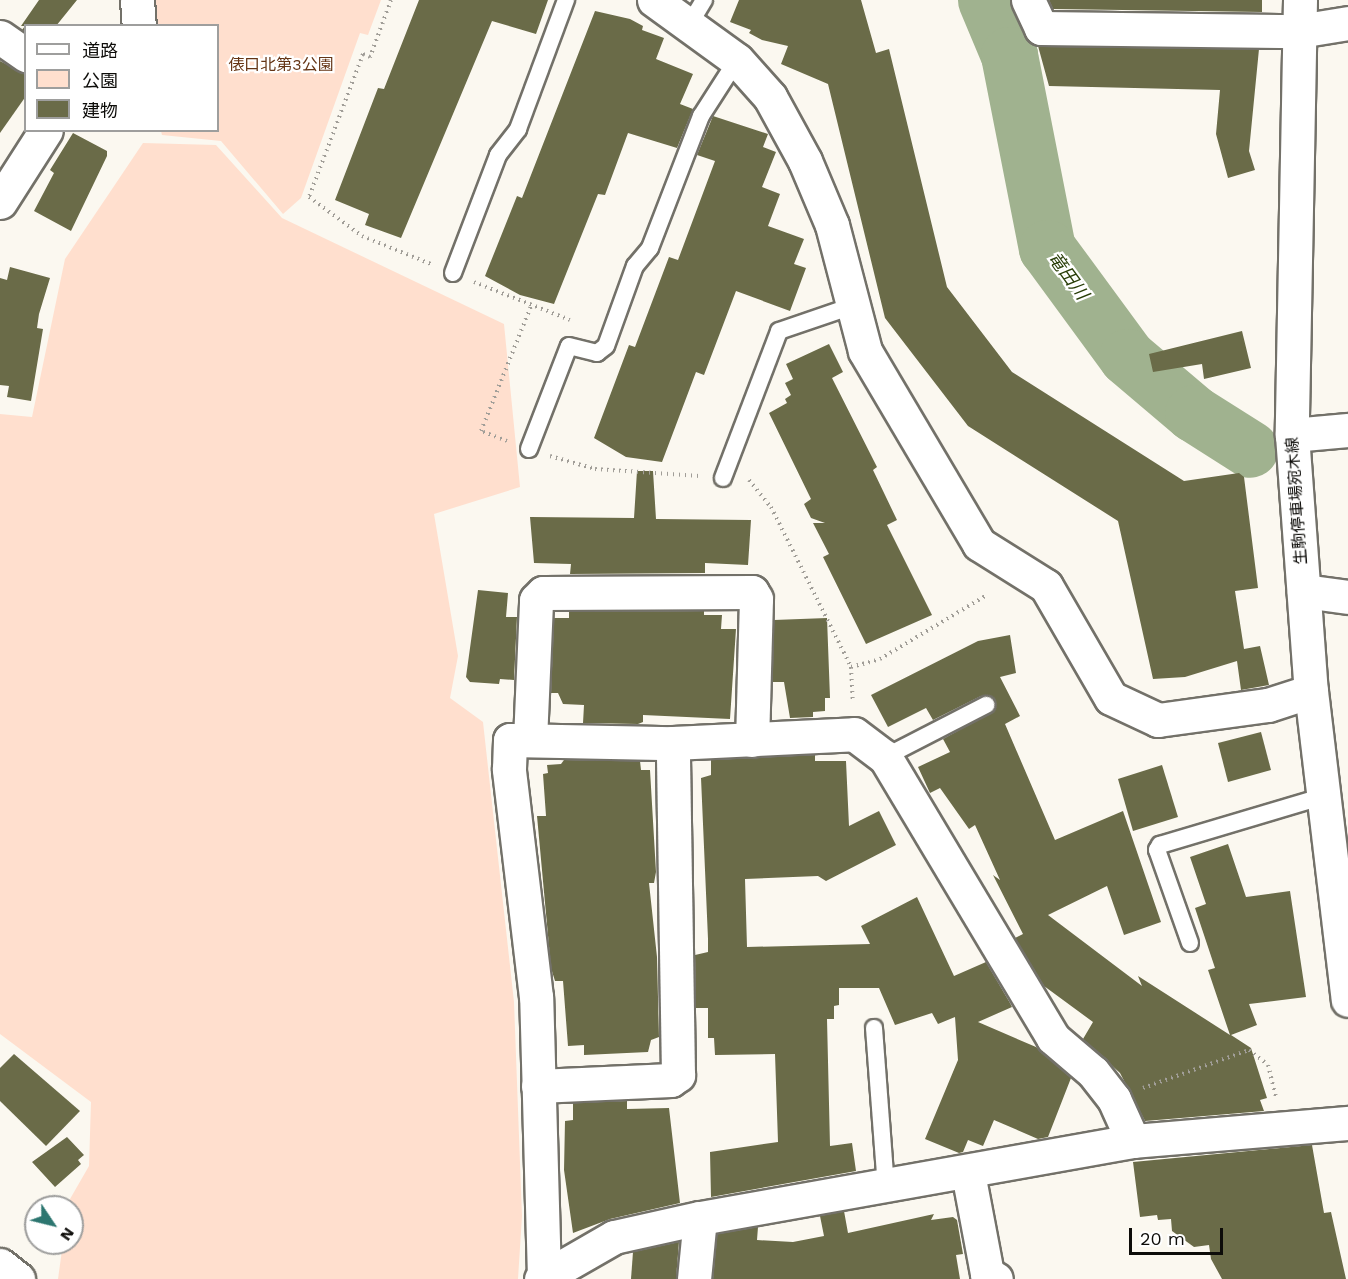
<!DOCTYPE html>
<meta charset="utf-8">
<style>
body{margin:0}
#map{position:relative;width:1348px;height:1279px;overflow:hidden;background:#fbf8f0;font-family:"Work Sans","Noto Sans JP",sans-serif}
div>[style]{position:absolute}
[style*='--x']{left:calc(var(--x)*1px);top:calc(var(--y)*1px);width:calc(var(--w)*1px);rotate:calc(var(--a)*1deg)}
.green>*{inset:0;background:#ffdfce}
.river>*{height:57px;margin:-28.5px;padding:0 28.5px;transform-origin:28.5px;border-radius:28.5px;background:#a0b28f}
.building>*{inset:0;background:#6a6b48}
.path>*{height:4px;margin-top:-2px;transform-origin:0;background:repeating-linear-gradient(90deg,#a19e98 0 1.5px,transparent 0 6px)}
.roads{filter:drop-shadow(2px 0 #737169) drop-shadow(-2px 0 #737169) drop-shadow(0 2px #737169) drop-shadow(0 -2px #737169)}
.lane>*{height:16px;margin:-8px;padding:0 8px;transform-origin:8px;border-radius:8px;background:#fff}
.street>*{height:33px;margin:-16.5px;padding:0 16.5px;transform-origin:16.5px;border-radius:16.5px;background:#fff}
.secondary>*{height:33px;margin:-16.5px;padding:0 16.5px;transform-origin:16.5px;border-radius:16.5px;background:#fff}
span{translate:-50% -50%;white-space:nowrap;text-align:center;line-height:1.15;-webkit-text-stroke:4.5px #fff;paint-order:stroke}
.park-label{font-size:16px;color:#653515}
.street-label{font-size:16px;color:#0d0c09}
.water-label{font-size:18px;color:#283d07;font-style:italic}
.legend{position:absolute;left:24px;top:24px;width:195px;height:108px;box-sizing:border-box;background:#fff;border:2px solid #9e9e9d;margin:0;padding:8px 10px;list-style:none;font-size:18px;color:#0d0c09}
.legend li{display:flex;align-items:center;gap:12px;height:30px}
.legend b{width:30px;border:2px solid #9e9e9d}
.north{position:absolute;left:24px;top:1195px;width:60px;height:60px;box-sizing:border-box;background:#fff;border:2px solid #9e9e9d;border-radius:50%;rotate:125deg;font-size:16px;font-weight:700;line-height:24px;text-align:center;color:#0d0c09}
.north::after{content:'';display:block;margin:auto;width:21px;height:27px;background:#2d7670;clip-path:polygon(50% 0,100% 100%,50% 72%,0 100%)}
.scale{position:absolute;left:1129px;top:1228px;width:94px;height:27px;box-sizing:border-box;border:3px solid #0d0c09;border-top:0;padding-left:8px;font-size:18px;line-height:21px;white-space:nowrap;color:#0d0c09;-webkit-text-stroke:4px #fff;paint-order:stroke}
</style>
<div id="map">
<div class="green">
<div style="clip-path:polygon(149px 0,381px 0,368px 35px,360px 33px,301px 198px,283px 214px,221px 141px,162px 135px,161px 131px,218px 130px,218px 26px,151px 25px)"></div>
<div style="clip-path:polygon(143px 143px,216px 145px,282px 218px,504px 324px,520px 487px,434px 514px,458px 656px,450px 698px,483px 722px,514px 1002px,522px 1216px,518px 1279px,58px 1279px,63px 1243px,72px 1243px,70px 1199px,89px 1166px,91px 1102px,0 1034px,0 414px,32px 417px,65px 259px)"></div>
</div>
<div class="river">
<div style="--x:986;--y:0;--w:60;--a:67.3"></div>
<div style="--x:1009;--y:55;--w:197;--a:78.9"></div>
<div style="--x:1047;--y:248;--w:135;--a:53.7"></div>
<div style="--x:1127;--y:357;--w:87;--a:40.3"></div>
<div style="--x:1193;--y:413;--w:67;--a:32.3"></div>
</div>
<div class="building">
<div style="clip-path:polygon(39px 0,77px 0,56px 26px,26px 26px,26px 32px,22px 30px,25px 26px,21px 26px)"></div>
<div style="clip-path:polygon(419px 0,548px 0,536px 34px,492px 21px,401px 238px,365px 225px,369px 214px,335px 200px,378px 88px,384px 89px)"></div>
<div style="clip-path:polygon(739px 0,861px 0,876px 53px,889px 49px,947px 287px,1012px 372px,1184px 481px,1239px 473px,1244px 477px,1258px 588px,1235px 591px,1244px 649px,1260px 646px,1269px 685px,1241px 690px,1237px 661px,1185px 677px,1153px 679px,1118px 521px,968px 426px,885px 318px,828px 84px,781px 64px,788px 46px,762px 40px,749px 33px,751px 30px,730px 22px)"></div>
<div style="clip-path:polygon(1049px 0,1262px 0,1262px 12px,1053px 9px)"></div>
<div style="clip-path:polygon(595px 11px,630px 19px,643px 26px,642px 30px,664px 38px,656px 59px,693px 74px,680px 104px,693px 109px,677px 148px,628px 133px,605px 195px,598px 194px,554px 304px,520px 295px,485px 276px,517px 196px,522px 198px)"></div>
<div style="clip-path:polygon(1038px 46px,1259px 49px,1249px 151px,1255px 170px,1228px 178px,1216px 134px,1220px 90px,1049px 86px)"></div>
<div style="clip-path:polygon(0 61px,26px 74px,26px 96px,0 133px)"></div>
<div style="clip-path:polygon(713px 116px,768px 134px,763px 147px,776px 152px,762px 187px,780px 194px,768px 226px,804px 239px,794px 264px,806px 268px,790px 311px,736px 291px,704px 375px,696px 372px,662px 462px,626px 457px,594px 438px,629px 345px,635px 347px,669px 257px,678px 260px,715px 161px,697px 155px)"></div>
<div style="clip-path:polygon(73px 133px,107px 151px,107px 156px,71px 231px,34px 211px,54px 173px,50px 170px)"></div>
<div style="clip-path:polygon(10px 267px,50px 278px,39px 314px,37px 328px,43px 329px,31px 401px,7px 397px,9px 386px,0 385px,0 278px,7px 280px)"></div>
<div style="clip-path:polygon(1242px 331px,1251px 368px,1204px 379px,1202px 364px,1153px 372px,1149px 354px)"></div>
<div style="clip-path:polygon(829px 344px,843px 372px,832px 378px,877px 467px,873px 470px,897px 520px,887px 525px,932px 615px,866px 644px,823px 557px,829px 554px,813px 523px,825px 523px,811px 518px,804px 504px,811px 499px,769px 413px,787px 403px,785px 399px,791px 395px,785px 383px,793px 379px,786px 364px)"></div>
<div style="clip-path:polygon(637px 471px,653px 471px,656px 519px,751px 520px,748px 565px,705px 563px,705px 573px,570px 574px,571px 564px,534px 563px,530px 517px,634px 518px)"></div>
<div style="clip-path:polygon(478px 590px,508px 593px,506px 617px,517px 617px,514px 680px,500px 679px,499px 684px,470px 682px,466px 677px)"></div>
<div style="clip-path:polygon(704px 611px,704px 615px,722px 615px,721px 629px,736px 629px,730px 719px,643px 715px,643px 722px,638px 724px,583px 723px,584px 705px,563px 704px,558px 693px,551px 693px,554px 618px,569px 618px,569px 612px)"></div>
<div style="clip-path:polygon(827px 618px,830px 698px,825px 698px,825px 711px,813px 712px,813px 717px,790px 718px,784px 682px,772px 682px,774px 620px)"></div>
<div style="clip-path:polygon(1010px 635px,1016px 673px,1000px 677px,1020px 716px,1005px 724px,1055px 840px,1123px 811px,1161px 922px,1124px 935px,1107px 886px,1048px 915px,1142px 986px,1138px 976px,1230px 1035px,1208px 970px,1215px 968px,1195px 908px,1206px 904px,1190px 857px,1228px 844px,1246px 897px,1290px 891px,1306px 997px,1249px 1004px,1257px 1025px,1231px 1035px,1251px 1048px,1267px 1098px,1260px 1100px,1264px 1111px,1145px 1121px,1120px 1073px,1083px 1039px,1093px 1022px,1044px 986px,1015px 938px,1023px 934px,993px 875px,1000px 880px,975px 825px,969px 829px,940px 788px,930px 793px,918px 767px,950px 752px,943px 739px,994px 711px,992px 697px,981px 696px,933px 720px,926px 708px,888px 727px,871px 695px,978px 641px)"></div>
<div style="clip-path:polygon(1261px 732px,1271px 770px,1228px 782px,1218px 743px)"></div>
<div style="clip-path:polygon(815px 755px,815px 761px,846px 761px,849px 826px,879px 811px,896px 845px,826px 881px,818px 876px,745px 879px,747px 947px,870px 944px,861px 926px,917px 897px,954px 976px,986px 962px,1010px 1003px,1012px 1007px,978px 1022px,1036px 1047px,1071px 1078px,1048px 1137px,1038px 1139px,994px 1120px,983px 1146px,968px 1140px,963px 1152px,959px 1153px,925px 1139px,958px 1060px,955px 1017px,938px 1024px,932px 1013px,895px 1025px,879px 988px,839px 988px,839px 1005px,834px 1006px,834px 1019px,827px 1019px,830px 1146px,852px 1143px,856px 1171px,711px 1197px,710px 1152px,778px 1142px,775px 1054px,715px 1055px,714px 1038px,708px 1038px,708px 1008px,696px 1008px,695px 955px,708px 952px,708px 939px,701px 778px,711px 775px,711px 760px)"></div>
<div style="clip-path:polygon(564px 760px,640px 761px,641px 770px,650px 770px,656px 872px,654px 883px,649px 883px,657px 957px,659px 1037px,651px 1040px,648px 1052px,584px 1055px,584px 1045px,568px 1046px,563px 981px,555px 981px,551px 968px,537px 816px,546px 816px,543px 774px,548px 773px,547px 765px,561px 764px)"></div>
<div style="clip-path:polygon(1162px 765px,1178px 817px,1133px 831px,1118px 779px)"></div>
<div style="clip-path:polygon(14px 1054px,80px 1111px,46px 1146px,0 1101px,0 1068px)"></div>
<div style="clip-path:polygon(627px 1101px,627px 1109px,669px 1108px,680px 1203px,610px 1219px,573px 1233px,564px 1170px,565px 1121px,573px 1120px,573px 1103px)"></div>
<div style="clip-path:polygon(67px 1137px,84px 1155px,78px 1160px,81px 1164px,55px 1187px,32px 1162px)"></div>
<div style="clip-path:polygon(1312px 1145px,1324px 1213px,1331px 1212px,1346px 1279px,1222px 1279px,1211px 1259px,1209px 1245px,1194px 1247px,1172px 1231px,1171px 1219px,1158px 1220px,1157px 1215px,1140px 1217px,1133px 1162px)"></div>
<div style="clip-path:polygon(844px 1211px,848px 1233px,934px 1214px,931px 1220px,953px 1217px,957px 1220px,963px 1254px,956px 1255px,960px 1279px,713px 1279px,717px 1234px,758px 1227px,757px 1240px,793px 1242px,824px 1236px,820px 1216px)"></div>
<div style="clip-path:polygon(679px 1242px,676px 1279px,631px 1279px,633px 1252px)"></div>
</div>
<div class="path">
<div style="--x:391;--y:0;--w:61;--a:110.2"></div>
<div style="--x:370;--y:57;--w:8;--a:-157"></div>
<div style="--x:363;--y:54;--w:153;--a:110.7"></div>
<div style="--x:309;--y:197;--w:66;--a:36.3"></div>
<div style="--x:362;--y:236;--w:74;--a:22.1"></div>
<div style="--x:474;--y:282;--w:103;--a:21.6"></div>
<div style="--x:507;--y:441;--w:28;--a:-159"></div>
<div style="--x:481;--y:431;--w:135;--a:-68.2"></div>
<div style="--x:550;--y:456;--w:47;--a:16.1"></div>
<div style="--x:595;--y:469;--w:105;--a:3.8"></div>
<div style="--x:749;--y:480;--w:35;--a:51"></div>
<div style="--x:771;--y:507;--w:179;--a:63.4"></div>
<div style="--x:851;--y:667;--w:36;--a:87"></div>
<div style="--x:851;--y:667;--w:30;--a:-15"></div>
<div style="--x:880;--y:659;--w:125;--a:-30.9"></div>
<div style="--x:1143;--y:1088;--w:113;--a:-19.7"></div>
<div style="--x:1249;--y:1050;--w:24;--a:38"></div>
<div style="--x:1268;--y:1065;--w:32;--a:76"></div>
</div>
<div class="roads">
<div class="lane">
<div style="--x:689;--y:25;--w:29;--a:-59"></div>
<div style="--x:453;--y:273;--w:126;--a:-69.1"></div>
<div style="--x:498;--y:155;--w:33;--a:-52"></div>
<div style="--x:518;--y:129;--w:138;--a:-69.6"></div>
<div style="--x:529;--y:449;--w:110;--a:-68.8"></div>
<div style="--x:569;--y:346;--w:29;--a:14"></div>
<div style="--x:597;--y:353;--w:11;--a:-38"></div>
<div style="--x:606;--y:346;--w:85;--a:-70.1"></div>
<div style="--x:635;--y:266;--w:23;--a:-50"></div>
<div style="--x:650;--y:248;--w:142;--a:-68.9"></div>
<div style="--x:701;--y:116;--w:67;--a:-57.3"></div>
<div style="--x:723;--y:478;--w:157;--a:-69.1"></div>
<div style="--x:779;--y:331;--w:77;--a:-18.9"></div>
<div style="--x:885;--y:757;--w:114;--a:-27.2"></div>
<div style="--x:1190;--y:943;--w:99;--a:-109.5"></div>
<div style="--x:1157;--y:850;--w:6;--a:-59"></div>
<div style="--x:1160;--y:845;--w:171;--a:-16.6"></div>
<div style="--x:874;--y:1028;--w:158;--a:85.7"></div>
</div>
<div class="street">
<div style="--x:137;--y:0;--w:26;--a:86"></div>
<div style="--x:654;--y:0;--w:102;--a:35.9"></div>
<div style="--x:737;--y:60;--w:50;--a:48.3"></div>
<div style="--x:770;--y:97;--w:73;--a:61.3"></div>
<div style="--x:805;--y:161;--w:69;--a:67.1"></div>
<div style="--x:832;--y:225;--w:130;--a:75.3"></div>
<div style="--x:865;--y:351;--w:224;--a:59.4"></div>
<div style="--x:979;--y:544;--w:79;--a:32.1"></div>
<div style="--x:1046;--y:586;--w:129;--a:59.9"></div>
<div style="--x:1111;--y:698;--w:52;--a:25.1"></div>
<div style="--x:1158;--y:720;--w:111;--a:-7.8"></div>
<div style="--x:1268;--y:705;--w:45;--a:-18"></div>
<div style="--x:1028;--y:0;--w:31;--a:65"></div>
<div style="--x:1041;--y:28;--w:258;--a:0.7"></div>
<div style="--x:1299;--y:31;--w:50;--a:-9.3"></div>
<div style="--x:0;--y:37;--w:32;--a:35"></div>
<div style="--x:0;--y:202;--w:85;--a:-57.4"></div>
<div style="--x:1292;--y:435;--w:56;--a:-5.1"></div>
<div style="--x:1304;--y:591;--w:44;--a:7.8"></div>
<div style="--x:530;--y:740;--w:140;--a:-87.5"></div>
<div style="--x:536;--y:600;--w:10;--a:-45"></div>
<div style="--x:543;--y:593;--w:209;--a:-0.3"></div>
<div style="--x:752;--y:592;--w:8;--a:60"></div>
<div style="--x:756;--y:599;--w:141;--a:91.6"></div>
<div style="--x:538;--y:1086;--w:133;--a:-2.6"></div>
<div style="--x:671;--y:1080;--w:9;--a:-36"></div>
<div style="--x:678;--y:1075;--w:332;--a:-90.9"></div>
<div style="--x:968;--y:1173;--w:103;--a:79.3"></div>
<div style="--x:987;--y:1274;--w:10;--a:29"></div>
<div style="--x:0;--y:1265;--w:23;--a:38"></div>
<div style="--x:544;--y:1277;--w:280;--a:-91.6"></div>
<div style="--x:536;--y:997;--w:230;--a:-96.8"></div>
<div style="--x:509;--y:769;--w:29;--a:-88"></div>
<div style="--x:510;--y:740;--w:163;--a:1.1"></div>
<div style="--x:673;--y:743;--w:181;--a:-2.8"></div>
<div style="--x:854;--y:734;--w:39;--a:37"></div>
<div style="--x:885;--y:757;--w:327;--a:59.1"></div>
<div style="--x:1053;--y:1038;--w:52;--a:40.4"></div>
<div style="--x:1093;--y:1072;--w:34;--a:52"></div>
<div style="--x:1114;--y:1099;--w:46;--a:65.7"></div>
<div style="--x:541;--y:1279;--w:84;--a:-29.9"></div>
<div style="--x:614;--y:1237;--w:88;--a:-12.5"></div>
<div style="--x:700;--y:1218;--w:440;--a:-10.1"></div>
<div style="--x:1133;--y:1141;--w:216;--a:-4.8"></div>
<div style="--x:694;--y:1279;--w:61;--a:-84.4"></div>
</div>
<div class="secondary">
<div style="--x:1300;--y:0;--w:435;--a:91.1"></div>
<div style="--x:1292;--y:435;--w:257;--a:85.8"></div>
<div style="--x:1311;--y:691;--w:311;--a:83.2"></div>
</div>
</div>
<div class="park-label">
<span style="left:281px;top:65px">俵口北第3公園</span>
</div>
<div class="street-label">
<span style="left:1297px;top:501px;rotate:-94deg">生駒停車場宛木線</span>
</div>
<div class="water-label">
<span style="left:1068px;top:276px;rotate:54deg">竜田川</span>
</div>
<ul class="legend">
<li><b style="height:8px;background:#fff"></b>道路</li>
<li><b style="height:16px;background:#ffdfce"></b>公園</li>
<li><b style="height:16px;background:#6a6b48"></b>建物</li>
</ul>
<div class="north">N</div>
<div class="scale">20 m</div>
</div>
